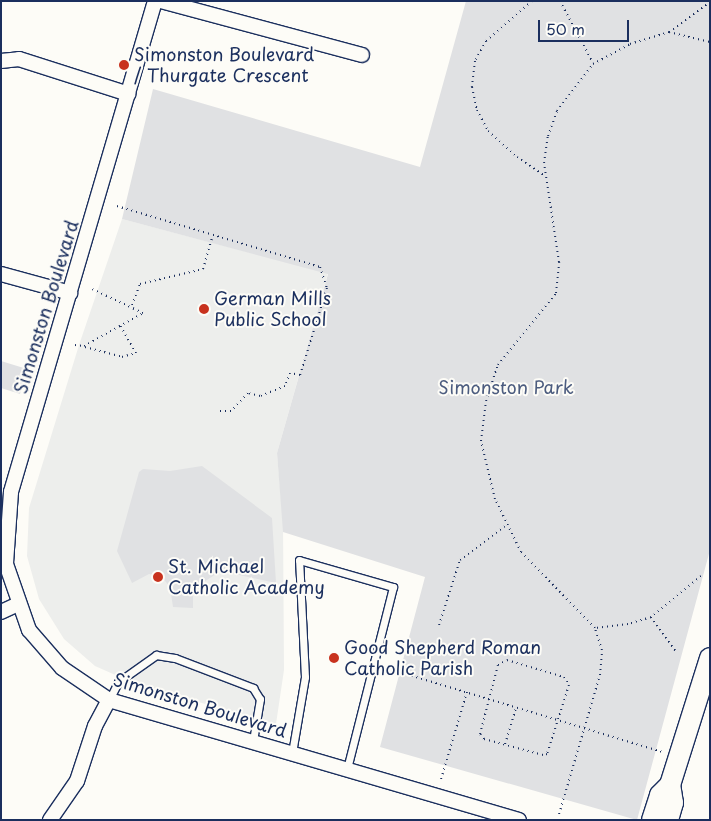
<!DOCTYPE html>
<style>
body{margin:0}
#map{position:relative;width:711px;height:821px;overflow:hidden;background:#fdfcf7;font-family:"Playpen Sans",sans-serif}
div>[style]{position:absolute}
[style*='--x']{left:calc(var(--x)*1px);top:calc(var(--y)*1px);width:calc(var(--w)*1px);rotate:calc(var(--a)*1deg)}
.built>*{inset:0;background:#edeeec}
.green>*{inset:0;background:#e0e1e3}
.path>*{height:2px;margin-top:-1px;transform-origin:0;background:repeating-linear-gradient(90deg,#1b2f5e 0 1px,transparent 0 5px)}
.roads{filter:drop-shadow(1px 0 #1b2f5e) drop-shadow(-1px 0 #1b2f5e) drop-shadow(0 1px #1b2f5e) drop-shadow(0 -1px #1b2f5e)}
.lane>*{height:7px;margin:-3.5px;padding:0 3.5px;transform-origin:3.5px;border-radius:3.5px;background:#fdfcf7}
.street>*{height:14px;margin:-7px;padding:0 7px;transform-origin:7px;border-radius:7px;background:#fdfcf7}
.secondary>*{height:20px;margin:-10px;padding:0 10px;transform-origin:10px;border-radius:10px;background:#fdfcf7}
.dots>*{width:14px;height:14px;translate:-50% -50%;box-sizing:border-box;border:2px solid #fdfcf7;border-radius:50%}
span{translate:-50% -50%;white-space:nowrap;text-align:center;line-height:1.15;-webkit-text-stroke:4px #fdfcf7;paint-order:stroke}
.poi-label{font-size:18px;color:#1b2f5e}
.left{translate:0 -50%;text-align:left}
.street-label{font-size:18px;color:#1b2f5e}
.park-label{font-size:18px;color:#4c5c7f}
.frame{position:absolute;inset:0;border:2px solid #1b2f5e;pointer-events:none}
.scale{position:absolute;left:538px;top:20px;width:91px;height:22px;box-sizing:border-box;border:2px solid #1b2f5e;border-top:0;padding-left:6px;font-size:15px;line-height:18px;white-space:nowrap;color:#1b2f5e;-webkit-text-stroke:4px #fdfcf7;paint-order:stroke}
</style>
<div id="map">
<div class="built">
<div style="clip-path:polygon(122px 219px,328px 273px,277px 453px,283px 522px,284px 670px,276px 724px,138px 685px,95px 666px,64px 639px,39px 599px,27px 556px,29px 508px,79px 345px)"></div>
</div>
<div class="green">
<div style="clip-path:polygon(466px 1px,710px 1px,710px 550px,637px 820px,380px 747px,425px 577px,283px 532px,277px 453px,328px 274px,122px 219px,153px 89px,420px 167px)"></div>
<div style="clip-path:polygon(1px 361px,27px 369px,20px 394px,1px 388px)"></div>
<div style="clip-path:polygon(202px 466px,272px 518px,276px 583px,221px 571px,199px 585px,193px 593px,193px 608px,173px 607px,170px 587px,161px 576px,149px 574px,132px 583px,117px 551px,139px 472px,143px 469px,170px 471px)"></div>
</div>
<div class="path">
<div style="--x:532;--y:1;--w:61;--a:139"></div>
<div style="--x:486;--y:41;--w:23;--a:119"></div>
<div style="--x:475;--y:61;--w:26;--a:97"></div>
<div style="--x:472;--y:87;--w:24;--a:78"></div>
<div style="--x:477;--y:110;--w:24;--a:62"></div>
<div style="--x:488;--y:131;--w:39;--a:42"></div>
<div style="--x:517;--y:157;--w:32;--a:34"></div>
<div style="--x:560;--y:1;--w:70;--a:62"></div>
<div style="--x:669;--y:32;--w:42;--a:13.7"></div>
<div style="--x:117;--y:206;--w:212;--a:16.7"></div>
<div style="--x:320;--y:267;--w:22;--a:72"></div>
<div style="--x:327;--y:288;--w:91;--a:107.2"></div>
<div style="--x:300;--y:375;--w:10;--a:-169"></div>
<div style="--x:290;--y:373;--w:14;--a:111"></div>
<div style="--x:285;--y:386;--w:27;--a:158"></div>
<div style="--x:260;--y:396;--w:12;--a:-166"></div>
<div style="--x:248;--y:393;--w:25;--a:133"></div>
<div style="--x:231;--y:411;--w:12;--a:180"></div>
<div style="--x:132;--y:305;--w:22;--a:-69"></div>
<div style="--x:140;--y:284;--w:65;--a:-13.4"></div>
<div style="--x:203;--y:269;--w:35;--a:-74"></div>
<div style="--x:75;--y:345;--w:9;--a:6"></div>
<div style="--x:84;--y:346;--w:68;--a:-29.2"></div>
<div style="--x:143;--y:313;--w:56;--a:-154.8"></div>
<div style="--x:85;--y:347;--w:38;--a:15"></div>
<div style="--x:122;--y:357;--w:15;--a:-16"></div>
<div style="--x:136;--y:353;--w:32;--a:-120"></div>
<div style="--x:701;--y:576;--w:65;--a:140.6"></div>
<div style="--x:651;--y:617;--w:24;--a:163"></div>
<div style="--x:628;--y:624;--w:33;--a:173"></div>
<div style="--x:595;--y:628;--w:106;--a:-134.2"></div>
<div style="--x:521;--y:552;--w:59;--a:-116.1"></div>
<div style="--x:495;--y:499;--w:60;--a:-103.6"></div>
<div style="--x:481;--y:441;--w:40;--a:-82.9"></div>
<div style="--x:486;--y:401;--w:38;--a:-72"></div>
<div style="--x:498;--y:365;--w:92;--a:-51.1"></div>
<div style="--x:556;--y:293;--w:31;--a:-84"></div>
<div style="--x:559;--y:262;--w:100;--a:-98.6"></div>
<div style="--x:544;--y:163;--w:27;--a:-82"></div>
<div style="--x:548;--y:136;--w:27;--a:-70"></div>
<div style="--x:557;--y:111;--w:59;--a:-52.5"></div>
<div style="--x:593;--y:64;--w:42;--a:-28.4"></div>
<div style="--x:630;--y:44;--w:41;--a:-17.1"></div>
<div style="--x:669;--y:32;--w:51;--a:-36.2"></div>
<div style="--x:651;--y:617;--w:44;--a:54.2"></div>
<div style="--x:439;--y:625;--w:68;--a:-72.1"></div>
<div style="--x:460;--y:560;--w:56;--a:-37.1"></div>
<div style="--x:507;--y:660;--w:59;--a:16.6"></div>
<div style="--x:564;--y:677;--w:5;--a:53"></div>
<div style="--x:567;--y:681;--w:4;--a:63"></div>
<div style="--x:569;--y:685;--w:72;--a:107.7"></div>
<div style="--x:547;--y:754;--w:4;--a:166"></div>
<div style="--x:543;--y:755;--w:61;--a:-164.8"></div>
<div style="--x:484;--y:739;--w:6;--a:-129"></div>
<div style="--x:480;--y:734;--w:71;--a:-75.4"></div>
<div style="--x:498;--y:665;--w:10;--a:-29"></div>
<div style="--x:383;--y:667;--w:293;--a:16.9"></div>
<div style="--x:505;--y:744;--w:38;--a:-73"></div>
<div style="--x:441;--y:779;--w:91;--a:-73.4"></div>
<div style="--x:559;--y:814;--w:145;--a:-73.6"></div>
<div style="--x:600;--y:675;--w:25;--a:-85"></div>
<div style="--x:602;--y:650;--w:23;--a:-108"></div>
</div>
<div class="roads">
<div class="lane">
<div style="--x:109;--y:700;--w:20;--a:-63"></div>
<div style="--x:118;--y:682;--w:47;--a:-35.4"></div>
<div style="--x:156;--y:655;--w:19;--a:9"></div>
<div style="--x:175;--y:658;--w:84;--a:21"></div>
<div style="--x:253;--y:688;--w:13;--a:58"></div>
<div style="--x:260;--y:699;--w:43;--a:99.5"></div>
<div style="--x:292;--y:753;--w:77;--a:-80.3"></div>
<div style="--x:305;--y:677;--w:117;--a:-92.9"></div>
<div style="--x:299;--y:560;--w:98;--a:16"></div>
<div style="--x:393;--y:587;--w:188;--a:104.2"></div>
</div>
<div class="street">
<div style="--x:155;--y:1;--w:512;--a:106.35"></div>
<div style="--x:11;--y:492;--w:72;--a:94"></div>
<div style="--x:6;--y:564;--w:70;--a:70.8"></div>
<div style="--x:29;--y:630;--w:50;--a:49"></div>
<div style="--x:62;--y:668;--w:57;--a:34.2"></div>
<div style="--x:109;--y:700;--w:427;--a:16.3"></div>
<div style="--x:161;--y:1;--w:208;--a:15"></div>
<div style="--x:1;--y:61;--w:18;--a:-6"></div>
<div style="--x:19;--y:59;--w:115;--a:17.7"></div>
<div style="--x:1;--y:274;--w:72;--a:15.4"></div>
<div style="--x:1;--y:612;--w:19;--a:-25"></div>
<div style="--x:50;--y:820;--w:47;--a:-55.3"></div>
<div style="--x:77;--y:781;--w:58;--a:-71.9"></div>
<div style="--x:95;--y:726;--w:30;--a:-62"></div>
</div>
<div class="secondary">
<div style="--x:652;--y:820;--w:26;--a:-72"></div>
<div style="--x:660;--y:795;--w:14;--a:-45"></div>
<div style="--x:668;--y:820;--w:18;--a:-74"></div>
<div style="--x:673;--y:803;--w:18;--a:-99"></div>
<div style="--x:670;--y:785;--w:133;--a:-72.5"></div>
</div>
</div>
<div class="dots">
<div style="left:124px;top:65px;background:#c8321e"></div>
<div style="left:204px;top:309px;background:#c8321e"></div>
<div style="left:158px;top:577px;background:#c8321e"></div>
<div style="left:334px;top:658px;background:#c8321e"></div>
</div>
<div class="poi-label">
<span class="left" style="left:134px;top:65px">Simonston Boulevard<br>/ Thurgate Crescent</span>
<span class="left" style="left:214px;top:309px">German Mills<br>Public School</span>
<span class="left" style="left:168px;top:577px">St. Michael<br>Catholic Academy</span>
<span class="left" style="left:344px;top:658px">Good Shepherd Roman<br>Catholic Parish</span>
</div>
<div class="street-label">
<span style="left:46px;top:307px;rotate:-73deg">Simonston Boulevard</span>
<span style="left:200px;top:705px;rotate:17deg">Simonston Boulevard</span>
</div>
<div class="park-label">
<span style="left:506px;top:387px">Simonston Park</span>
</div>
<div class="frame"></div>
<div class="scale">50 m</div>
</div>
